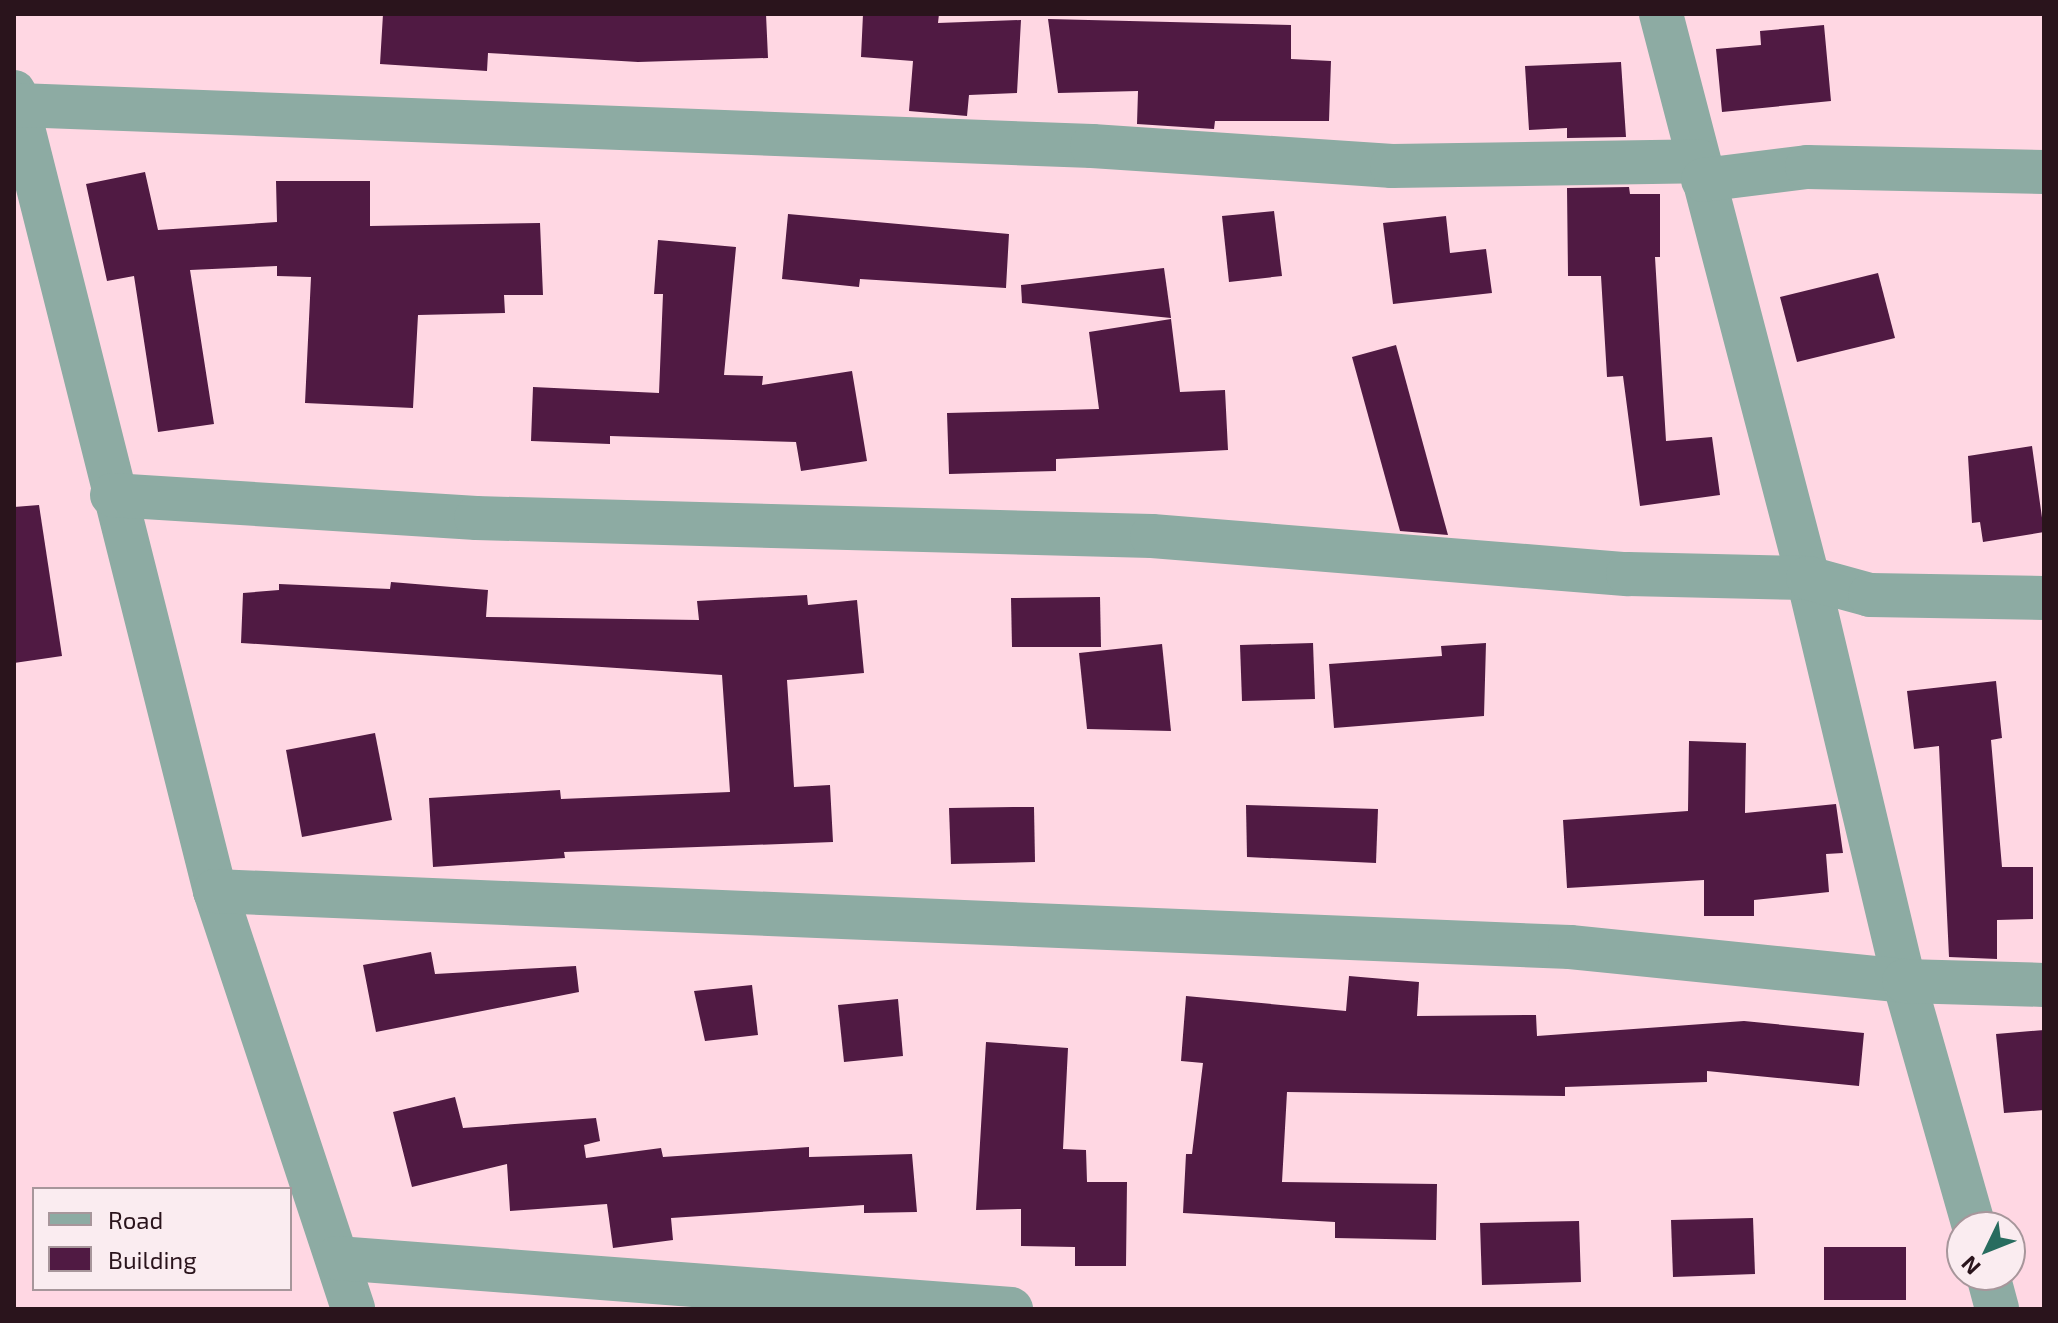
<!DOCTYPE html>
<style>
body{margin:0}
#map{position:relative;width:2058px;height:1323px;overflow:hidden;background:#ffd7e3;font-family:"Exo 2",sans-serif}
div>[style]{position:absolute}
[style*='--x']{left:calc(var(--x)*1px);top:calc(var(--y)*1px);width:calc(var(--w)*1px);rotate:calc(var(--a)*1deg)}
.building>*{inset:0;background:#501a43}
.minor>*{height:44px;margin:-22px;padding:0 22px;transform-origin:22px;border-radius:22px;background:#8daba3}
span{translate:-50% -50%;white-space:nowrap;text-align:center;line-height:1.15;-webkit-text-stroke:8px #faecf0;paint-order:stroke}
.frame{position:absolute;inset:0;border:16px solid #2a141c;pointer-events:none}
.legend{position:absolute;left:32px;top:1187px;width:260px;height:104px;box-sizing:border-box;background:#faecf0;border:2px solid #a7969b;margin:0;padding:10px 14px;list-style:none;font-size:24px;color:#2a141c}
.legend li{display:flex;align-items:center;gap:16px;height:40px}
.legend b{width:40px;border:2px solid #a7969b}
.north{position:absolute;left:1946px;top:1211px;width:80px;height:80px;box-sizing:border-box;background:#faecf0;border:2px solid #a7969b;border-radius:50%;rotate:227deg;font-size:22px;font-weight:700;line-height:32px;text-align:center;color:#2a141c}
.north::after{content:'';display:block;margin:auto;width:28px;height:36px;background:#286c5f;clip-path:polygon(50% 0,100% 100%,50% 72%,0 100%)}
</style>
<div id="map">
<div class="building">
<div style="clip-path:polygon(383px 14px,766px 14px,768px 58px,638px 62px,488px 53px,487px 71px,380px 64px)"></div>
<div style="clip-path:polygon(863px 14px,939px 14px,938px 23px,1021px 20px,1017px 93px,969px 95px,967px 116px,909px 111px,913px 61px,861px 57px)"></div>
<div style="clip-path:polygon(1048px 19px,1291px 25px,1291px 59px,1331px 61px,1329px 121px,1215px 121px,1214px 129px,1137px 124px,1138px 91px,1058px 93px)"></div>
<div style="clip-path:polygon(1824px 25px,1831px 101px,1722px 112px,1716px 49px,1761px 45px,1760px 31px)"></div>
<div style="clip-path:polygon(1621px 62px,1626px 137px,1567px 138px,1567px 128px,1529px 130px,1525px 66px)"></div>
<div style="clip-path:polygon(145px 172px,158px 230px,277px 222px,276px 181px,370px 181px,370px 226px,540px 223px,543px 295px,504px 295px,505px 313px,418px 315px,413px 408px,305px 403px,311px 277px,277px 276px,277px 266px,190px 270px,214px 424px,158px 432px,134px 276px,107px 281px,86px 184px)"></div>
<div style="clip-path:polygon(1629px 187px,1630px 194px,1660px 194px,1660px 257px,1655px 257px,1666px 441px,1712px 437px,1720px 495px,1640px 506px,1623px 376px,1607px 377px,1601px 276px,1568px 276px,1567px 188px)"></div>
<div style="clip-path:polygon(1274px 211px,1282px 276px,1229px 282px,1222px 216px)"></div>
<div style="clip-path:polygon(788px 214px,1009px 234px,1006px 288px,860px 279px,859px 287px,782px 279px)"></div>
<div style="clip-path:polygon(1446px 216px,1450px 253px,1486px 249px,1492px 293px,1393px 304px,1383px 223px)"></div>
<div style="clip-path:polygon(658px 240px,736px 247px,724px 375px,763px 376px,762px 385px,852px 371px,867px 461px,801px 471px,796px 442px,610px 436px,610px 444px,531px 441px,533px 387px,659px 393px,663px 294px,654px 294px)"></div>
<div style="clip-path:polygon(1164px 268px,1171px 318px,1022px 303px,1021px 285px)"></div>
<div style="clip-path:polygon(1878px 273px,1895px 338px,1797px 362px,1780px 297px)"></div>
<div style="clip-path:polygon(1171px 319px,1180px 392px,1225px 390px,1228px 450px,1056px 459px,1056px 471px,949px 474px,947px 413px,1099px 409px,1089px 332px)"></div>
<div style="clip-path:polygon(1396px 345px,1448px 535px,1400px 531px,1352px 357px)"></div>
<div style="clip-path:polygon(2032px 446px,2044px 532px,1983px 542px,1980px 522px,1972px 523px,1968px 456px)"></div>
<div style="clip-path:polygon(39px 505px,62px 656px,14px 663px,14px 507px)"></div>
<div style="clip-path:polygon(391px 582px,488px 590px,486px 617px,699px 620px,697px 601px,807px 595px,808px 605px,857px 600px,864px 673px,787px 680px,794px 787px,830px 785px,833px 842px,564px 852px,565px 858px,433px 867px,429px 798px,560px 790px,561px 799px,730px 792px,722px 675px,241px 643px,243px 593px,279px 590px,279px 584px,390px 589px)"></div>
<div style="clip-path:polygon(1100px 597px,1101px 647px,1012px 647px,1011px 598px)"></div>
<div style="clip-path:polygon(1313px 643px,1315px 699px,1242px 701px,1240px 645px)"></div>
<div style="clip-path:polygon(1486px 643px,1484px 716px,1334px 728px,1329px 664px,1442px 656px,1441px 646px)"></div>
<div style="clip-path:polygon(1162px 644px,1171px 731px,1087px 729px,1079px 653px)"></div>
<div style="clip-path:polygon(1996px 681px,2002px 738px,1991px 740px,2002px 867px,2033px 867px,2033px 919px,1997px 920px,1997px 959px,1949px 957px,1939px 746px,1914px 749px,1907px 691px)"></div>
<div style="clip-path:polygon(375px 733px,392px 820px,302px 837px,286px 750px)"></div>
<div style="clip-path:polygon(1689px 741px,1746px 743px,1745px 813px,1836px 804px,1843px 853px,1826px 854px,1829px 892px,1754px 900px,1754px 916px,1704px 916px,1704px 880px,1567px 888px,1563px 820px,1688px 811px)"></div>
<div style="clip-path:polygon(1246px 805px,1378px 809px,1376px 863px,1247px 857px)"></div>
<div style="clip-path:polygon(1013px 807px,1034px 807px,1035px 862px,951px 864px,949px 808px)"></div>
<div style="clip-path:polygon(431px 952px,435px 974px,576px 966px,579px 992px,376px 1032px,363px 965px)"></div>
<div style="clip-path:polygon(1349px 976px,1419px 982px,1417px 1016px,1536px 1015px,1537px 1036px,1744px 1021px,1864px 1033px,1859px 1086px,1707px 1071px,1707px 1082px,1565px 1087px,1565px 1096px,1287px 1092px,1282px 1182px,1437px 1184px,1436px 1240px,1335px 1238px,1335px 1222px,1183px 1213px,1186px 1154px,1192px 1154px,1203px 1063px,1181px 1061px,1186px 996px,1346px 1011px)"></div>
<div style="clip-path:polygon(752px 985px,758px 1035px,705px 1041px,694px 991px)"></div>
<div style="clip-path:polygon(898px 999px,903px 1056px,844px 1062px,838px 1005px)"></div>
<div style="clip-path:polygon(2044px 1030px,2044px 1110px,2004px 1113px,1996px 1034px)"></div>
<div style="clip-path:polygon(986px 1042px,1068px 1048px,1063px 1149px,1086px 1150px,1087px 1182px,1127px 1182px,1126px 1266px,1075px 1266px,1075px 1247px,1021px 1246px,1021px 1209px,976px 1210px)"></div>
<div style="clip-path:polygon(455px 1097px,463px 1128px,596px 1118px,600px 1141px,584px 1145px,586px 1158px,661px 1148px,663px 1157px,809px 1147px,809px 1157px,912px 1154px,917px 1212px,864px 1213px,864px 1205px,671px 1218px,673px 1240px,613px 1248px,607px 1204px,510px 1211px,507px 1164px,412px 1187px,393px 1112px)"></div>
<div style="clip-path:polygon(1753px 1218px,1755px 1274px,1673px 1277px,1671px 1220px)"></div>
<div style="clip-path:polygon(1579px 1221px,1581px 1282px,1482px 1285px,1480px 1223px)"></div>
<div style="clip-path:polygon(1824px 1247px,1906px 1247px,1906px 1300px,1824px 1300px)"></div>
</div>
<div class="minor">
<div style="--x:1661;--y:14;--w:583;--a:75.39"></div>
<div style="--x:1808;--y:578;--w:414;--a:76.6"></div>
<div style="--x:1904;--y:981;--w:256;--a:74.1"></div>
<div style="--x:14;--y:92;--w:824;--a:75.88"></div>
<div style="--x:215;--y:891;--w:440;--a:71.7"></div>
<div style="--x:18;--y:105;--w:1075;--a:2.19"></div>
<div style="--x:1092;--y:146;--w:301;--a:3.8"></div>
<div style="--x:1392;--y:166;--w:307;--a:-0.9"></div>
<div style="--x:1703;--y:180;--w:105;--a:-7.1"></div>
<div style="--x:1807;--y:167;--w:237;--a:1.2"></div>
<div style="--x:112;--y:495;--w:365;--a:3.6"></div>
<div style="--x:476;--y:518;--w:676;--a:1.53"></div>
<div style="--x:1152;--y:536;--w:478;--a:4.6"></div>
<div style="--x:1628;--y:574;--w:180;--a:1.3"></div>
<div style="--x:1808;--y:578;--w:64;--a:15.3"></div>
<div style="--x:1870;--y:595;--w:174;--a:1"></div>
<div style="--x:215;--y:891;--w:1356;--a:2.37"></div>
<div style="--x:1570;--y:947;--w:336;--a:5.8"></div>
<div style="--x:1904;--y:981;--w:140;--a:1.6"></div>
<div style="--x:337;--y:1258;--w:676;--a:4.33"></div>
<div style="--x:1988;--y:1275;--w:35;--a:75"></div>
</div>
<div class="frame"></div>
<ul class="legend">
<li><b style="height:10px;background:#8daba3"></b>Road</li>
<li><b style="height:22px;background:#501a43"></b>Building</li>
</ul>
<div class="north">N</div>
</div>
